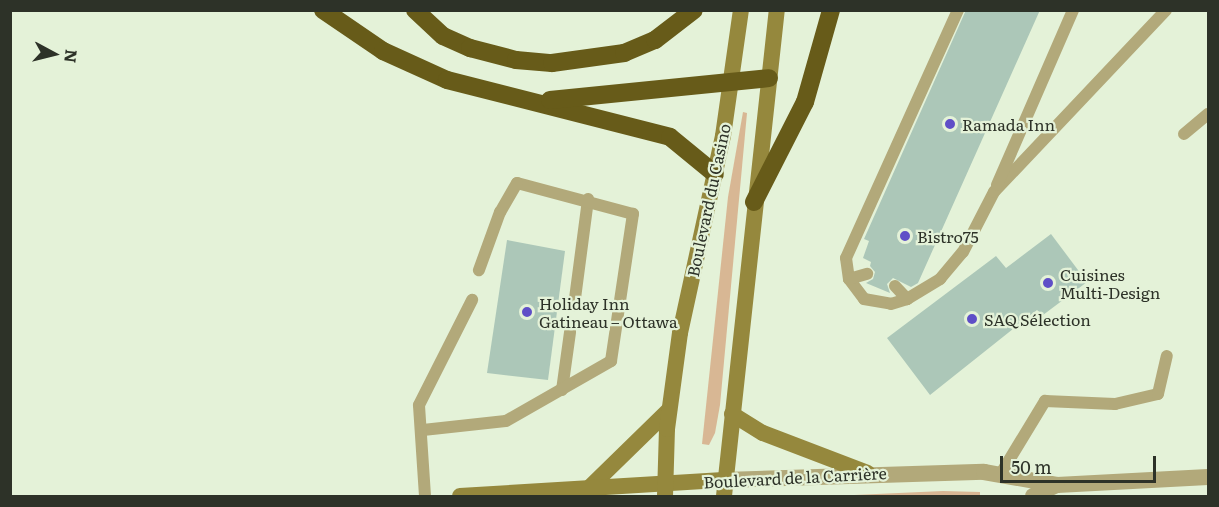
<!DOCTYPE html>
<meta charset="utf-8">
<style>
body{margin:0}
#map{position:relative;width:1219px;height:507px;overflow:hidden;background:#e4f2d8;font-family:Literata,serif}
div>[style]{position:absolute}
[style*='--x']{left:calc(var(--x)*1px);top:calc(var(--y)*1px);width:calc(var(--w)*1px);rotate:calc(var(--a)*1deg)}
.green>*{inset:0;background:#d8b794}
.building>*{inset:0;background:#acc7b8}
.service>*{height:12px;margin:-6px;padding:0 6px;transform-origin:6px;border-radius:6px;background:#b2a97a}
.tertiary>*{height:16px;margin:-8px;padding:0 8px;transform-origin:8px;border-radius:8px;background:#b2a97a}
.secondary>*{height:16px;margin:-8px;padding:0 8px;transform-origin:8px;border-radius:8px;background:#95883d}
.motorway>*{height:18px;margin:-9px;padding:0 9px;transform-origin:9px;border-radius:9px;background:#675b19}
.dots>*{width:16px;height:16px;translate:-50% -50%;box-sizing:border-box;border:3px solid #e4f2d8;border-radius:50%}
span{translate:-50% -50%;white-space:nowrap;text-align:center;line-height:1.15;-webkit-text-stroke:4.5px #e4f2d8;paint-order:stroke}
.poi-label{font-size:16px;color:#2d3228}
.left{translate:0 -50%;text-align:left}
.street-label{font-size:16px;color:#2d3228}
.frame{position:absolute;inset:0;border:12px solid #2d3228;pointer-events:none}
.north{position:absolute;left:24px;top:24px;width:60px;height:60px;-webkit-text-stroke:4px #e4f2d8;paint-order:stroke;rotate:97deg;font-size:16px;font-weight:700;line-height:24px;text-align:center;color:#2d3228}
.north::after{content:'';display:block;margin:auto;width:21px;height:27px;background:#2d3228;clip-path:polygon(50% 0,100% 100%,50% 72%,0 100%)}
.scale{position:absolute;left:1000px;top:456px;width:156px;height:27px;box-sizing:border-box;border:3px solid #2d3228;border-top:0;padding-left:8px;font-size:18px;line-height:21px;white-space:nowrap;color:#2d3228;-webkit-text-stroke:4px #e4f2d8;paint-order:stroke}
</style>
<div id="map">
<div class="green">
<div style="clip-path:polygon(743px 112px,747px 113px,720px 405px,715px 433px,709px 445px,702px 444px,728px 197px)"></div>
<div style="clip-path:polygon(943px 491px,980px 492px,980px 496px,832px 496px)"></div>
</div>
<div class="building">
<div style="clip-path:polygon(966px 10px,1040px 10px,918px 283px,911px 287px,893px 278px,887px 284px,890px 293px,866px 283px,873px 279px,875px 272px,870px 266px,871px 262px,863px 258px,869px 241px,864px 239px)"></div>
<div style="clip-path:polygon(1051px 234px,1087px 282px,1043px 315px,1037px 310px,930px 395px,887px 338px,996px 256px,1006px 268px)"></div>
<div style="clip-path:polygon(507px 240px,565px 251px,548px 380px,487px 373px)"></div>
</div>
<div class="service">
<div style="--x:958;--y:10;--w:272;--a:114.3"></div>
<div style="--x:846;--y:258;--w:21;--a:82"></div>
<div style="--x:849;--y:279;--w:25;--a:53"></div>
<div style="--x:864;--y:299;--w:27;--a:10"></div>
<div style="--x:891;--y:304;--w:17;--a:-17"></div>
<div style="--x:907;--y:299;--w:39;--a:-31"></div>
<div style="--x:940;--y:279;--w:35;--a:-50"></div>
<div style="--x:963;--y:252;--w:68;--a:-62.7"></div>
<div style="--x:994;--y:192;--w:250;--a:-46.6"></div>
<div style="--x:1184;--y:134;--w:31;--a:-40"></div>
<div style="--x:997;--y:185;--w:191;--a:-66.5"></div>
<div style="--x:849;--y:279;--w:19;--a:-16"></div>
<div style="--x:895;--y:286;--w:18;--a:47"></div>
<div style="--x:574;--y:306;--w:108;--a:-82.5"></div>
<div style="--x:562;--y:390;--w:59;--a:-82.1"></div>
<div style="--x:423;--y:430;--w:83;--a:-6.2"></div>
<div style="--x:506;--y:421;--w:121;--a:-29.7"></div>
<div style="--x:611;--y:361;--w:149;--a:-81.5"></div>
<div style="--x:633;--y:214;--w:120;--a:-165"></div>
<div style="--x:517;--y:183;--w:34;--a:120"></div>
<div style="--x:500;--y:212;--w:62;--a:109.9"></div>
<div style="--x:1000;--y:475;--w:87;--a:-58.7"></div>
<div style="--x:1045;--y:401;--w:70;--a:2.5"></div>
<div style="--x:1115;--y:404;--w:44;--a:-13.1"></div>
<div style="--x:1158;--y:394;--w:39;--a:-77"></div>
<div style="--x:425;--y:496;--w:91;--a:-93.8"></div>
<div style="--x:419;--y:405;--w:118;--a:-63.2"></div>
</div>
<div class="tertiary">
<div style="--x:724;--y:480;--w:260;--a:-1.8"></div>
<div style="--x:984;--y:472;--w:74;--a:10.1"></div>
<div style="--x:1057;--y:485;--w:151;--a:-3"></div>
<div style="--x:1033;--y:496;--w:26;--a:-25"></div>
</div>
<div class="secondary">
<div style="--x:732;--y:414;--w:36;--a:32"></div>
<div style="--x:763;--y:433;--w:112;--a:20.9"></div>
<div style="--x:589;--y:488;--w:112;--a:-44.3"></div>
<div style="--x:460;--y:496;--w:264;--a:-3.5"></div>
<div style="--x:665;--y:496;--w:67;--a:-88.3"></div>
<div style="--x:667;--y:429;--w:97;--a:-82.3"></div>
<div style="--x:680;--y:333;--w:202;--a:-77.7"></div>
<div style="--x:723;--y:136;--w:127;--a:-81.9"></div>
<div style="--x:724;--y:496;--w:489;--a:-83.8"></div>
</div>
<div class="motorway">
<div style="--x:323;--y:10;--w:73;--a:34.3"></div>
<div style="--x:383;--y:51;--w:70;--a:24.4"></div>
<div style="--x:447;--y:80;--w:230;--a:14.3"></div>
<div style="--x:670;--y:137;--w:58;--a:39.4"></div>
<div style="--x:415;--y:10;--w:38;--a:43"></div>
<div style="--x:443;--y:36;--w:30;--a:24"></div>
<div style="--x:470;--y:48;--w:48;--a:14.6"></div>
<div style="--x:516;--y:60;--w:36;--a:5"></div>
<div style="--x:552;--y:63;--w:73;--a:-7.9"></div>
<div style="--x:624;--y:53;--w:34;--a:-23"></div>
<div style="--x:655;--y:40;--w:49;--a:-37.6"></div>
<div style="--x:550;--y:100;--w:220;--a:-5.7"></div>
<div style="--x:754;--y:202;--w:112;--a:-63"></div>
<div style="--x:805;--y:102;--w:96;--a:-74.2"></div>
</div>
<div class="dots">
<div style="left:950px;top:124px;background:#5f4fc7"></div>
<div style="left:905px;top:236px;background:#5f4fc7"></div>
<div style="left:1048px;top:283px;background:#5f4fc7"></div>
<div style="left:527px;top:312px;background:#5f4fc7"></div>
<div style="left:972px;top:319px;background:#5f4fc7"></div>
</div>
<div class="poi-label">
<span class="left" style="left:962px;top:124px">Ramada Inn</span>
<span class="left" style="left:917px;top:236px">Bistro75</span>
<span class="left" style="left:1060px;top:283px">Cuisines<br>Multi-Design</span>
<span class="left" style="left:539px;top:312px">Holiday Inn<br>Gatineau – Ottawa</span>
<span class="left" style="left:984px;top:319px">SAQ Sélection</span>
</div>
<div class="street-label">
<span style="left:708px;top:200px;rotate:-78deg">Boulevard du Casino</span>
<span style="left:795px;top:477px;rotate:-3deg">Boulevard de la Carrière</span>
</div>
<div class="frame"></div>
<div class="north">N</div>
<div class="scale">50 m</div>
</div>
